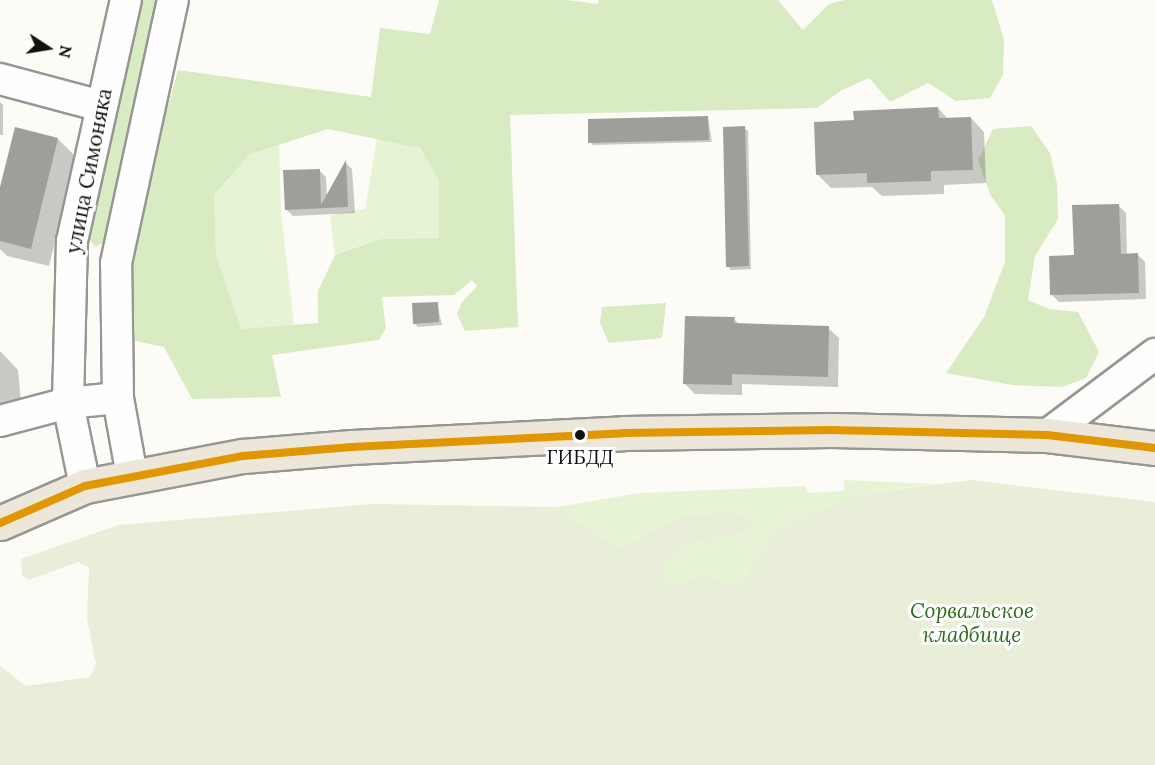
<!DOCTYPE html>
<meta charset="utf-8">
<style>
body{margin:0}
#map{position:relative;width:1155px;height:765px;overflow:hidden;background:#fcfbf6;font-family:Lora,serif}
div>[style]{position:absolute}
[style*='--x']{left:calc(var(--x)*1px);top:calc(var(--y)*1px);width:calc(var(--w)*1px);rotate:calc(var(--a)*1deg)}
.green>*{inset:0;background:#e7f3d5}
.forest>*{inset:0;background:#d8ebc3}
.cemetery>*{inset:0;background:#e9eed9}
.shadow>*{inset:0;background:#0003}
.building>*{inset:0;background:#a09e9b}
.roads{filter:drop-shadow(2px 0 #969694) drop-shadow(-2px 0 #969694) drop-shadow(0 2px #969694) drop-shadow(0 -2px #969694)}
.minor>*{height:30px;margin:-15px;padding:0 15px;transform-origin:15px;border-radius:15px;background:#fffefe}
.major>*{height:33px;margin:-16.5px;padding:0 16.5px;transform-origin:16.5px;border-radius:16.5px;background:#ede7da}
.bus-1>*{height:8px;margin:-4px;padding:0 4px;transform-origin:4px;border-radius:4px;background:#e09702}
.dots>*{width:16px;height:16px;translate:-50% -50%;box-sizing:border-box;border:3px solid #fff;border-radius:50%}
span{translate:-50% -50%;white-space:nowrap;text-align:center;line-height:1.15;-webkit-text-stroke:6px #fff;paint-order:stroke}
.bus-label{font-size:20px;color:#101010}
.street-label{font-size:21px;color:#101010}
.park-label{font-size:21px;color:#306c1c;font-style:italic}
.north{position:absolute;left:18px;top:18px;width:60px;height:60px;-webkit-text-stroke:4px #fff;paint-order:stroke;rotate:102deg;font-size:16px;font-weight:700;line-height:24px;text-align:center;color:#101010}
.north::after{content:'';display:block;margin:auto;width:21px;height:27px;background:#101010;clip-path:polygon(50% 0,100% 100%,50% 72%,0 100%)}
</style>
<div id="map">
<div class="green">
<div style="clip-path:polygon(377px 137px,420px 148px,439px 180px,439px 238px,381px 239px,335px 255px,330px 215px,365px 209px)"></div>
<div style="clip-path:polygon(279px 144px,281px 211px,294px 325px,241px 330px,216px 255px,213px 196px,250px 154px)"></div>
<div style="clip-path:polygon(844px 480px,934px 484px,860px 494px,745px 575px,737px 587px,706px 576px,669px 589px,662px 571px,670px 556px,693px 540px,743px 534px,751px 520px,681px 517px,618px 549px,557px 507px,640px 493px,805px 486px,808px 493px,844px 491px)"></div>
</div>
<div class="forest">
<div style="clip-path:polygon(140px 0,158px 0,105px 242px,95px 247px,88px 237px)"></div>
<div style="clip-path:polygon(evenodd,439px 0,566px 0,598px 4px,599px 0,778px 0,803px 30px,829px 4px,844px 0,992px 0,1004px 40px,1003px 75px,990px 98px,956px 101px,928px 83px,890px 102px,869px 78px,842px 90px,817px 108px,510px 115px,518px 327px,465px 331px,457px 314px,462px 302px,477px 286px,472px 280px,454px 295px,382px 297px,386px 328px,379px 340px,272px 355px,281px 397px,192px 399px,164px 347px,130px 340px,124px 266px,178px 70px,371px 97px,380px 28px,430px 34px,439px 0,328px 129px,420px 148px,439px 180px,439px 238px,381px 239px,335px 255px,318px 291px,318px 323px,241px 329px,216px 255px,214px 195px,250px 154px,328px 129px)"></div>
<div style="clip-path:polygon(1031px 126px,1050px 153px,1057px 184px,1058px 219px,1035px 256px,1028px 300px,1049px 309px,1078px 312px,1099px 352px,1086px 378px,1062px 387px,1012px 385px,946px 373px,984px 317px,1005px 262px,1005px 216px,990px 194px,978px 160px,993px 129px)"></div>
<div style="clip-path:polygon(666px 303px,662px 338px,609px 343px,600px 323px,602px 307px)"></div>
</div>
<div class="cemetery">
<div style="clip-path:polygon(971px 480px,1155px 502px,1155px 765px,0 765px,0 666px,26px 686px,90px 677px,96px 664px,87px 619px,89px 567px,78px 562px,29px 580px,22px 575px,21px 559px,118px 525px,372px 504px,557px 507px,618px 549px,681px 517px,730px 514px,752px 520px,743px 534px,693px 541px,670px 556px,662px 571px,669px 588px,706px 576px,737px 587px,780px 529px,860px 494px)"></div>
</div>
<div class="shadow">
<div style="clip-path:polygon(0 102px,3px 105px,3px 135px,0 135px)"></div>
<div style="clip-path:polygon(938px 108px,948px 119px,971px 118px,984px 132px,986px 183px,944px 185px,944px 194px,882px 196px,872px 187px,831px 188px,817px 174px,855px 122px)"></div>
<div style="clip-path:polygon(708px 118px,712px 142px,593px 145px,590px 142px)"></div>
<div style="clip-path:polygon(744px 128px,748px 131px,751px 269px,731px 270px,728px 266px)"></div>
<div style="clip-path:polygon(58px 139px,76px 157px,49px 266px,7px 256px,0 249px,0 193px)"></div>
<div style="clip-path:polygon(346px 163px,352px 169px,355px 213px,293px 216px,286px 209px,319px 170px,326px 177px,327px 197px)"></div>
<div style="clip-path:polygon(1119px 206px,1126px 213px,1127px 255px,1138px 255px,1145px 262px,1146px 299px,1059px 302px,1052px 295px,1075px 256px)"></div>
<div style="clip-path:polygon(437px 303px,442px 325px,418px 327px,414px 323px)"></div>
<div style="clip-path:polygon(734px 319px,740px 325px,828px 328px,839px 338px,838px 387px,742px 384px,742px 395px,695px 394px,684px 383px)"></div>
<div style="clip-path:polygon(0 351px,18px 370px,21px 402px,0 403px)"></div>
</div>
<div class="building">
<div style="clip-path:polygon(938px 107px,939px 118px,971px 117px,973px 170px,931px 171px,931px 181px,867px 183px,867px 173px,816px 175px,814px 122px,854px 120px,853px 111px)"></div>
<div style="clip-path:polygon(708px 116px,709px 140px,588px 143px,588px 119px)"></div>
<div style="clip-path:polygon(745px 126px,749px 266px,726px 267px,723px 127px)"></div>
<div style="clip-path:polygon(15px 127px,58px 138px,31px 249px,0 241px,0 187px)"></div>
<div style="clip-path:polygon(346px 160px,348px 207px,285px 210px,283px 170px,320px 169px,321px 205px)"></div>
<div style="clip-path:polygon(1119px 204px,1121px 254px,1138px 253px,1139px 293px,1050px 295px,1049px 256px,1074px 255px,1072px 205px)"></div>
<div style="clip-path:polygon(438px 302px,439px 322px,413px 324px,412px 303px)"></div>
<div style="clip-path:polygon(685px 316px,735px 317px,734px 323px,829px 326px,828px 377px,732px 374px,732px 385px,683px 384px)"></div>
</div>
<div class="roads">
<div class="minor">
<div style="--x:0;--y:79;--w:105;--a:15"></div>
<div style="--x:0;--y:421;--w:70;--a:-14.8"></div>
<div style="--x:68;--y:403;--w:50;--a:-5.7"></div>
<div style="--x:1047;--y:435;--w:135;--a:-36.9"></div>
<div style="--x:132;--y:476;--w:79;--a:-100.2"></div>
<div style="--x:118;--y:398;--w:135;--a:-90.8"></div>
<div style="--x:116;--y:263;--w:269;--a:-77.8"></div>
<div style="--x:85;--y:486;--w:85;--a:-101.6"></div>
<div style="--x:68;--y:403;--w:162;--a:-88.6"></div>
<div style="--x:72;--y:241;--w:247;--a:-77.4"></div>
</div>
<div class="major">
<div style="--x:0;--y:523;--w:93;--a:-23.5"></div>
<div style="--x:85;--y:486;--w:161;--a:-10.8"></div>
<div style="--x:243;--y:456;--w:109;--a:-4.7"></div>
<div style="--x:352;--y:447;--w:272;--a:-2.9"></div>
<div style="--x:624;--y:433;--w:207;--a:-0.8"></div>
<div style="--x:831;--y:430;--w:216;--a:1.3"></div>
<div style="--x:1047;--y:435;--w:109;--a:6.9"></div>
</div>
</div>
<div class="bus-1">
<div style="--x:0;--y:523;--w:93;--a:-23.5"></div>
<div style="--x:85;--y:486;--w:161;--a:-10.8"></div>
<div style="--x:243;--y:456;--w:109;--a:-4.7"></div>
<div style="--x:352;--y:447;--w:272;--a:-2.9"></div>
<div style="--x:624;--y:433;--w:207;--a:-0.8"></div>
<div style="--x:831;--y:430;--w:216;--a:1.3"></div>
<div style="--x:1047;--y:435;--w:109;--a:6.9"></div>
</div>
<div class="dots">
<div style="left:580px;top:435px;background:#101010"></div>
</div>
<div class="bus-label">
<span style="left:580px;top:456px">ГИБДД</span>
</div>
<div class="street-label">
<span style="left:89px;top:171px;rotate:-79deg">улица Симоняка</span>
</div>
<div class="park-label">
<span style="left:972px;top:623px">Сорвальское<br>кладбище</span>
</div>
<div class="north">N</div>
</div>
